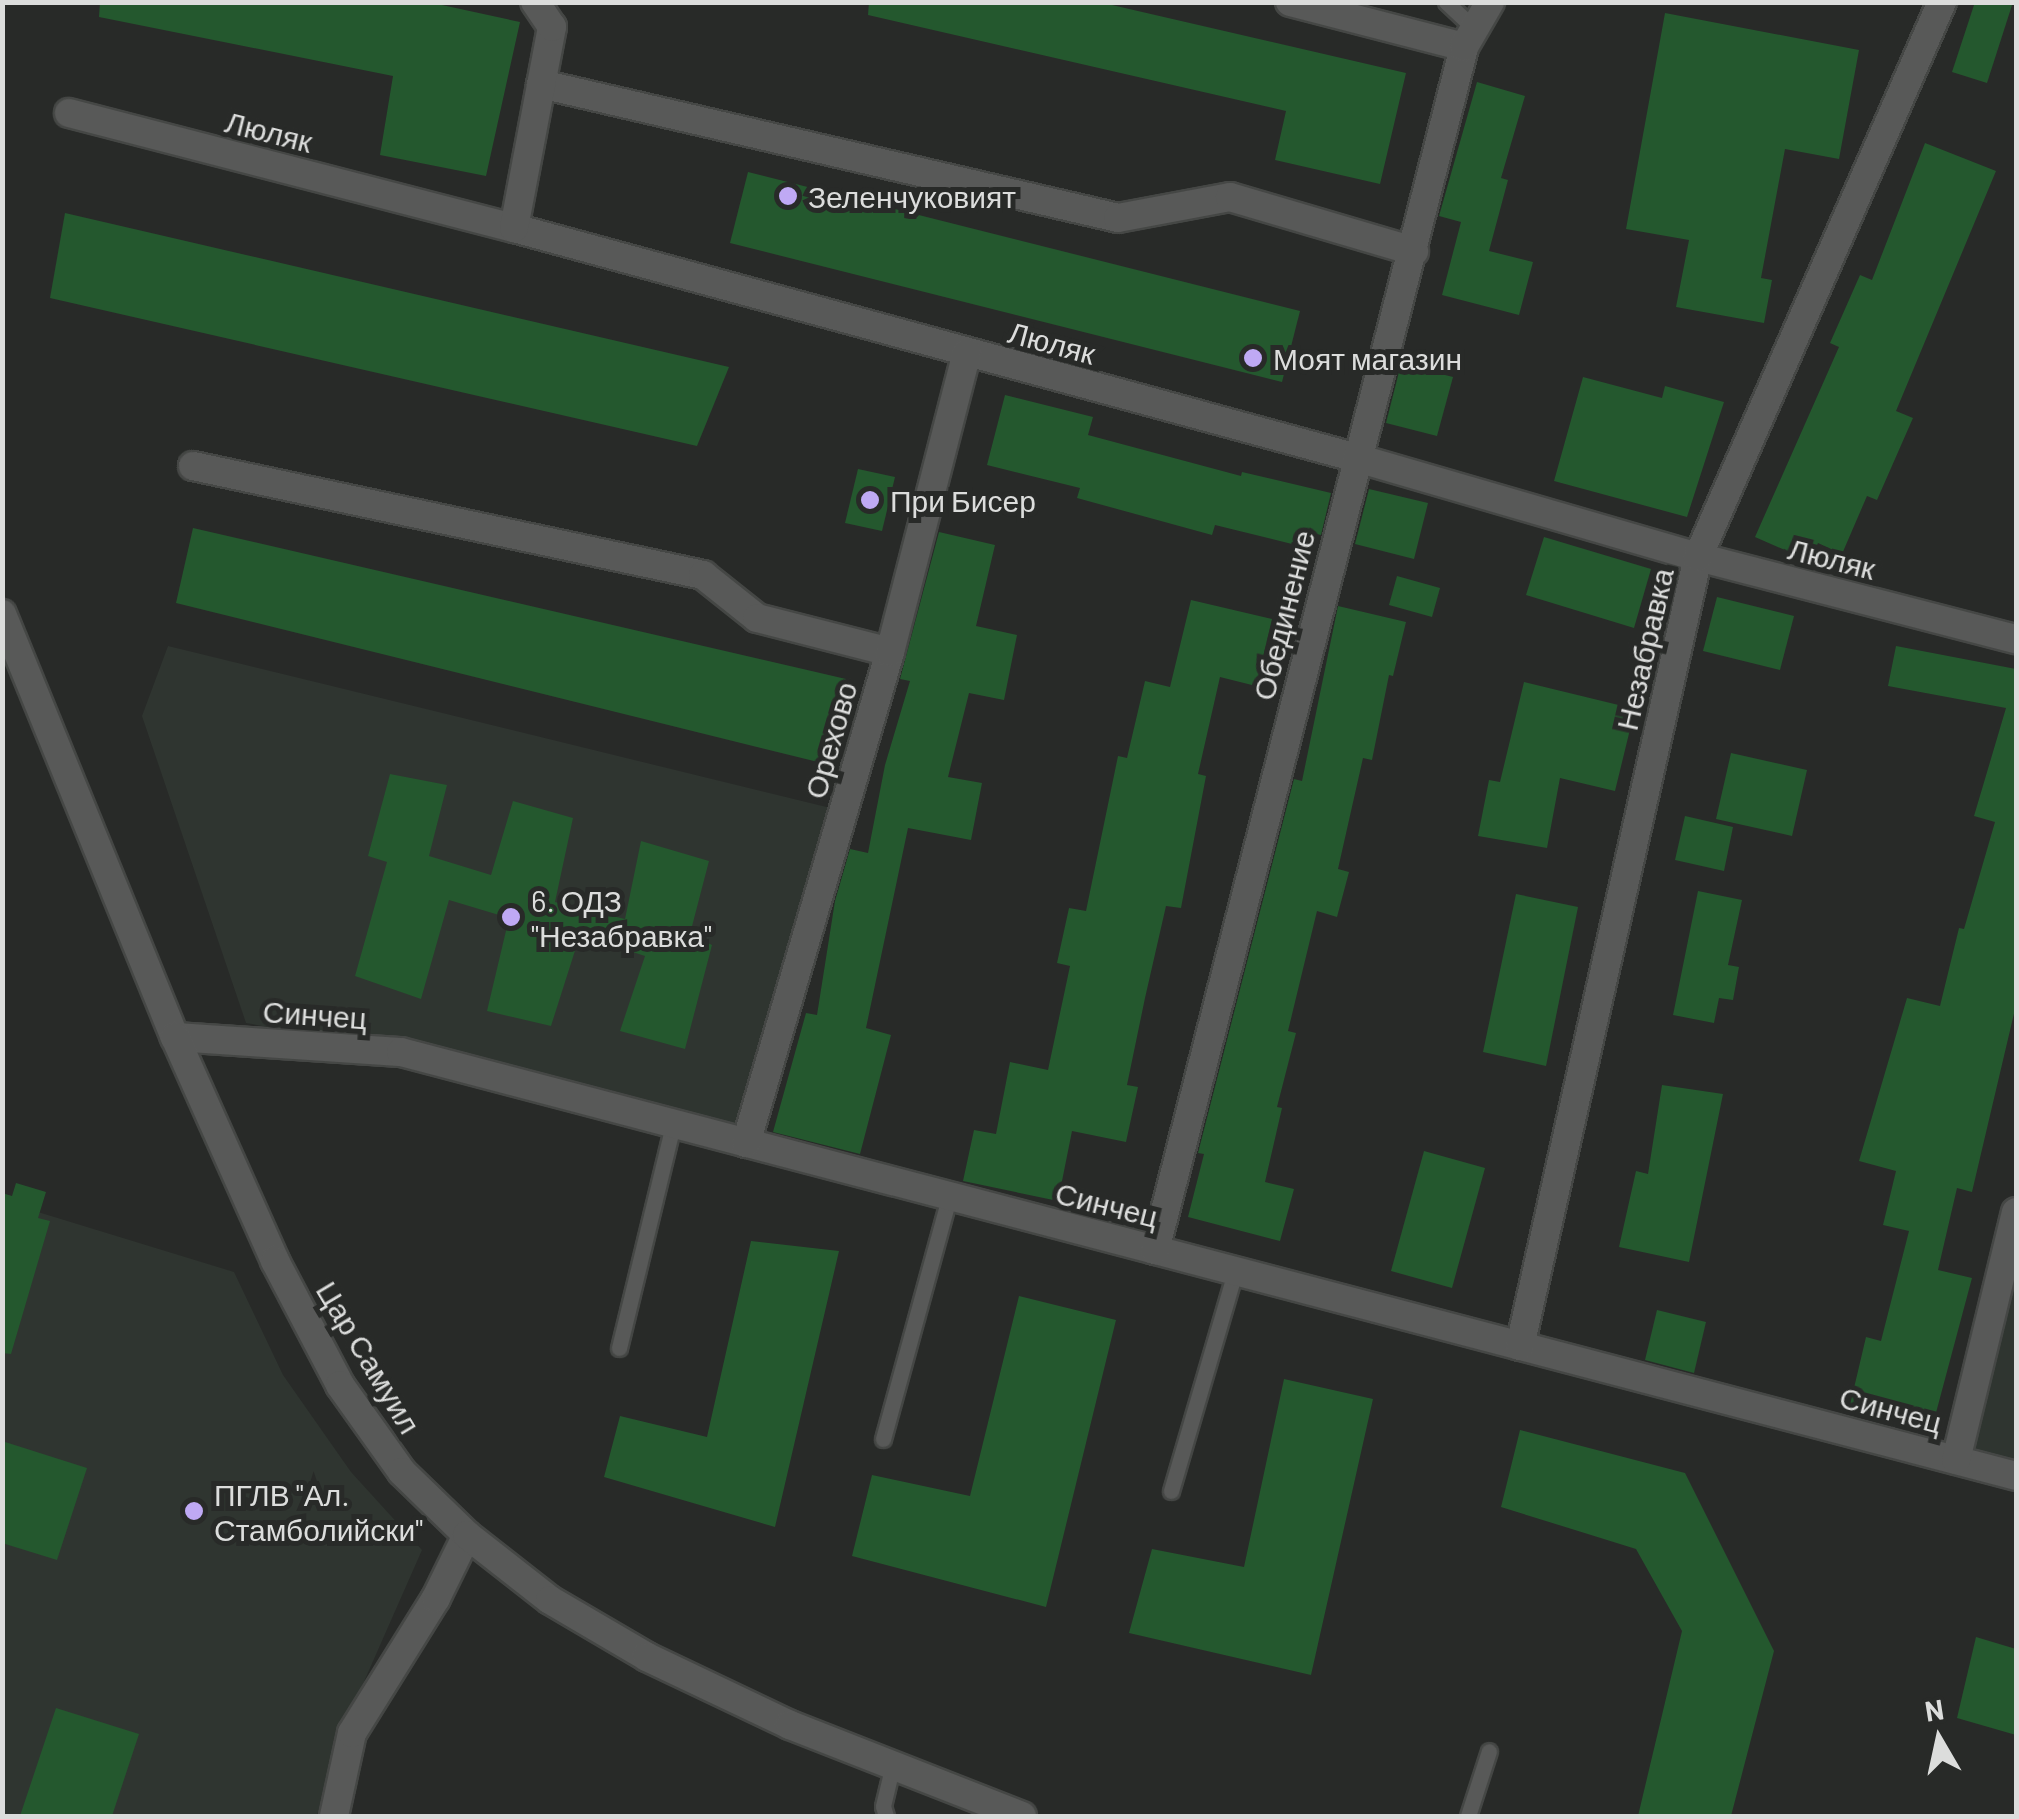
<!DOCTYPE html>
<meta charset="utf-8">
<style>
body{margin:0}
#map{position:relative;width:2019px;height:1819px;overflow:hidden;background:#282a28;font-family:Barlow,sans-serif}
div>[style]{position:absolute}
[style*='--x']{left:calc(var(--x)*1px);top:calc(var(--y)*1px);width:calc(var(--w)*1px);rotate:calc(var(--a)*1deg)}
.built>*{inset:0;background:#2f3530}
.building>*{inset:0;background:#24582e}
.roads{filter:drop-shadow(2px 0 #454745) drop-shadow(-2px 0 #454745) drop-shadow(0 2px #454745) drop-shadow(0 -2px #454745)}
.service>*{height:15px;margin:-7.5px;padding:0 7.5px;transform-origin:7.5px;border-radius:7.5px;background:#585958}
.minor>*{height:28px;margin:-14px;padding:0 14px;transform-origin:14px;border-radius:14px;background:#585958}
.tertiary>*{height:28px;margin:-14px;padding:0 14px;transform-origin:14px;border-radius:14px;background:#585958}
.dots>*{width:28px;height:28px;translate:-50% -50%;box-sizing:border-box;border:5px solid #282a28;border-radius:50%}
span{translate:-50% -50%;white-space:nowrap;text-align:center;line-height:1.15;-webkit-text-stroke:10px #282a28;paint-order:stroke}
.street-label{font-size:30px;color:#dcdddc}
.poi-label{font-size:30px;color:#dcdddc}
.left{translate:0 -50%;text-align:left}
.frame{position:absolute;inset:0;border:5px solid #dcdddc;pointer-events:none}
.north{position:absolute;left:1889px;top:1689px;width:100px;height:100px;-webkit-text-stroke:8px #282a28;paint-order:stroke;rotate:351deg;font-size:28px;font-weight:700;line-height:40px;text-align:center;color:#dcdddc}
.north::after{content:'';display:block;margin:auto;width:35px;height:45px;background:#dcdddc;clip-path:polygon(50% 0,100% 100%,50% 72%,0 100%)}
</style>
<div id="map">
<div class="built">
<div style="clip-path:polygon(168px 646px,843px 811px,746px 1143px,401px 1052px,246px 1023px,142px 716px)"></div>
<div style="clip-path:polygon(2px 1201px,234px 1272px,283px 1375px,351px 1472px,422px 1550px,333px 1752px,317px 1816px,3px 1816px)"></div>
<div style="clip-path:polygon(2016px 1212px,2016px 1476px,1956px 1460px)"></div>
</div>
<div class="building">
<div style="clip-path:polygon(100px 2px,428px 2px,520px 22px,486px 176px,380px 155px,393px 76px,99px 17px)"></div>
<div style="clip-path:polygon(869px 2px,1099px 2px,1406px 73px,1380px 184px,1275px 160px,1286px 111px,868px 15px)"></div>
<div style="clip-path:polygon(1975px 2px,2013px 2px,1987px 83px,1952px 72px)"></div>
<div style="clip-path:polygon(1665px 13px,1859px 50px,1839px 159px,1785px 149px,1761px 278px,1772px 280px,1764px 323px,1676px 307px,1689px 240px,1626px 229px)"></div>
<div style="clip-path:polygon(1477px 82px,1525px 96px,1501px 178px,1508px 180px,1489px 251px,1533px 262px,1519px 315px,1442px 295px,1461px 222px,1439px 216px)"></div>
<div style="clip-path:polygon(1925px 143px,1996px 171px,1896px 411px,1913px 418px,1877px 500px,1867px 496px,1842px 554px,1818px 543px,1810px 561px,1755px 537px,1839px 347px,1830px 343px,1860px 275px,1872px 280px)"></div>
<div style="clip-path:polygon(748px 172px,1300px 311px,1282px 382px,730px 243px)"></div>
<div style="clip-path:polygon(65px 213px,729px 367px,697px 446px,50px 298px)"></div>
<div style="clip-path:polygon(1401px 364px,1453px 377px,1437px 436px,1386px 423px)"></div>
<div style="clip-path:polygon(1583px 377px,1662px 398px,1665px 386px,1724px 402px,1687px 517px,1554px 481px)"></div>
<div style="clip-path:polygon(1005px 395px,1093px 417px,1088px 435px,1241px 476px,1242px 472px,1331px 493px,1321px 535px,1308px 532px,1304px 547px,1215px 525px,1212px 535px,1077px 498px,1080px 488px,987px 465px)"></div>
<div style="clip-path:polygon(858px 469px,895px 477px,882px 531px,845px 523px)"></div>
<div style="clip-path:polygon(1369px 489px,1428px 503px,1414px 559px,1355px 544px)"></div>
<div style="clip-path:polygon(193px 528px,846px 679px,818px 762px,176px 603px)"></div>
<div style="clip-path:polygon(939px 532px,995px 545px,976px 626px,1017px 635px,1004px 700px,969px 693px,948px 777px,982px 783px,971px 840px,908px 828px,866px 1028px,891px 1035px,860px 1154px,773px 1132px,806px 1013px,817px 1015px,835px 901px,850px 849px,868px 853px,885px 765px,910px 681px,900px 679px)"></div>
<div style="clip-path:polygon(1544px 537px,1651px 569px,1634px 628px,1526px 595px)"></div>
<div style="clip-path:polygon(1397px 576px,1440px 588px,1432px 617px,1389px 605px)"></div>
<div style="clip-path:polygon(1717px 597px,1794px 616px,1780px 670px,1703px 651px)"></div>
<div style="clip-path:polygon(1191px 600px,1272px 619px,1256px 686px,1220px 677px,1198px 774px,1206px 776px,1181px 908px,1166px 906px,1145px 998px,1127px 1085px,1138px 1087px,1126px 1142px,1072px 1131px,1058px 1201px,963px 1181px,974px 1130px,996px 1134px,1010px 1062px,1048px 1070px,1070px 966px,1057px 963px,1069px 908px,1086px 911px,1118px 756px,1127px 758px,1145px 681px,1170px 687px)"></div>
<div style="clip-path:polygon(1338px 606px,1406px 622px,1393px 676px,1389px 675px,1372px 760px,1363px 758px,1338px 869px,1349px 872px,1337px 917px,1317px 911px,1288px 1031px,1296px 1033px,1277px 1107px,1282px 1108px,1265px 1182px,1294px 1189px,1280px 1241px,1188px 1217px,1204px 1154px,1198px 1153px,1294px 779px,1302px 781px)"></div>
<div style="clip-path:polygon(1896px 646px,2016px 669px,2016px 1005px,1972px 1192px,1957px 1188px,1938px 1270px,1972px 1278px,1933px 1424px,1850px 1405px,1866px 1337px,1881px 1341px,1909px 1231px,1883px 1225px,1896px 1171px,1859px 1161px,1907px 998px,1940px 1006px,1959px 928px,1964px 929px,1995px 822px,1974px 816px,2006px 708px,1888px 686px)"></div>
<div style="clip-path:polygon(1524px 682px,1635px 709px,1615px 791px,1560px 778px,1547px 848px,1478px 836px,1489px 780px,1500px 782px)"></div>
<div style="clip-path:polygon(1731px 753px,1807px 770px,1792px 836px,1716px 819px)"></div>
<div style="clip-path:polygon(390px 774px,447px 785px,429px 856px,491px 875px,513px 801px,573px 818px,555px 902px,625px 919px,641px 841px,709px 861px,690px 934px,712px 945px,685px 1049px,620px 1031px,645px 956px,580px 935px,551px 1026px,487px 1011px,509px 918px,449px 900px,421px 999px,355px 976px,387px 862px,368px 856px)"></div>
<div style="clip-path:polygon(1685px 816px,1733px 827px,1724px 871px,1675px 860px)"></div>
<div style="clip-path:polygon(1698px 891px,1742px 900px,1728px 965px,1739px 967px,1733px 1000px,1719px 998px,1714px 1023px,1673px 1015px)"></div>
<div style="clip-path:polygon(1516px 894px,1578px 907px,1546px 1066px,1483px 1052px)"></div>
<div style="clip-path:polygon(1662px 1085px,1723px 1094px,1689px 1262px,1619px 1247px,1636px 1171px,1648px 1174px)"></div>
<div style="clip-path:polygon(1424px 1151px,1485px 1168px,1452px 1288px,1391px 1271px)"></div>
<div style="clip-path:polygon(16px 1183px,46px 1192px,38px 1218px,50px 1221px,11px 1354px,2px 1353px,2px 1193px,12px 1196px)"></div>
<div style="clip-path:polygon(751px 1241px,839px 1251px,775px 1527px,604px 1477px,620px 1416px,707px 1437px)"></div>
<div style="clip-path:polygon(1019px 1296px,1116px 1320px,1046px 1607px,852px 1556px,872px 1475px,970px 1496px)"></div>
<div style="clip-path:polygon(1657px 1310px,1706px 1322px,1694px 1373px,1645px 1360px)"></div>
<div style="clip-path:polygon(1284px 1379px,1373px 1399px,1311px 1675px,1129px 1633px,1152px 1549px,1244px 1567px)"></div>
<div style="clip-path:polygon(1520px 1430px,1685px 1473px,1774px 1651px,1731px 1816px,1638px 1816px,1682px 1631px,1636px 1549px,1501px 1507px)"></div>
<div style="clip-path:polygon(2px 1441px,87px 1468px,57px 1560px,2px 1543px)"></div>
<div style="clip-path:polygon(1976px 1637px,2016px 1649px,2016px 1735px,1957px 1718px)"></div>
<div style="clip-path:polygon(56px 1708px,139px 1734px,112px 1816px,20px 1816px)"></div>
</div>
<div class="roads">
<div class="service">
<div style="--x:1446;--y:2;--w:38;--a:43"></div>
<div style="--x:619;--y:1348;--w:230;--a:-76.4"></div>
<div style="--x:883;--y:1439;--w:250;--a:-74.7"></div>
<div style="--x:1171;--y:1491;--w:228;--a:-73.7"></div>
<div style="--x:886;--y:1816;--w:10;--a:-107"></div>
<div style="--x:883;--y:1806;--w:43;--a:-76.6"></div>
<div style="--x:1468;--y:1816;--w:68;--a:-72.1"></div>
</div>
<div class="minor">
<div style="--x:1290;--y:2;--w:180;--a:14.5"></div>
<div style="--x:541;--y:84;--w:592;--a:13.07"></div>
<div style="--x:1118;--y:218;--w:114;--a:-10.6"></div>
<div style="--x:1230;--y:197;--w:192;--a:16.4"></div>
<div style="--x:69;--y:113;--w:460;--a:14.5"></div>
<div style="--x:514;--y:228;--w:874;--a:15.26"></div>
<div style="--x:1357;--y:458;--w:355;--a:16.2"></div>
<div style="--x:1698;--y:557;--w:328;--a:14.5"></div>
<div style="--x:514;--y:228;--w:205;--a:-79.3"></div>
<div style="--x:552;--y:27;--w:30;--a:-124"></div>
<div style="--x:193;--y:466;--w:522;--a:12.06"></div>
<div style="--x:703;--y:575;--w:69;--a:38.5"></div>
<div style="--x:757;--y:618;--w:137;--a:14.3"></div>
<div style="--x:175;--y:1037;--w:226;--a:3.8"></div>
<div style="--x:401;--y:1052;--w:1670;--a:14.71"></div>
<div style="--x:746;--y:1143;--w:512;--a:-73.65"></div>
<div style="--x:890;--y:652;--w:309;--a:-75.6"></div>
<div style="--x:1155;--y:1250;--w:1242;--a:-75.59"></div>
<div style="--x:1464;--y:47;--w:52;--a:-60"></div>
<div style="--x:1520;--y:1346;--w:809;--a:-77.29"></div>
<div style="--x:1698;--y:557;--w:606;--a:-66.27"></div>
<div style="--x:1956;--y:1460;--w:255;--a:-76.4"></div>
<div style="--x:334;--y:1816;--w:85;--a:-77.8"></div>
<div style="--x:352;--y:1733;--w:159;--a:-58.1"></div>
<div style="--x:436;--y:1598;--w:70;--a:-63.8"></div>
</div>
<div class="tertiary">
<div style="--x:2;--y:614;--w:457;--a:67.8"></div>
<div style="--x:175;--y:1037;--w:245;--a:65.9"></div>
<div style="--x:275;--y:1261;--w:140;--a:62.3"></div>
<div style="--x:340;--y:1385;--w:107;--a:54.5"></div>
<div style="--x:402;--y:1472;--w:91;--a:44.1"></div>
<div style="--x:467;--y:1535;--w:105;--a:38.1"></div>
<div style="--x:550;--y:1600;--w:113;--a:30.4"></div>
<div style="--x:647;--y:1657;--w:158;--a:25.4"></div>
<div style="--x:790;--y:1725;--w:249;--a:21.4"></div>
</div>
</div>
<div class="dots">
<div style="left:788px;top:196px;background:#bfa9f4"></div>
<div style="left:1253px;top:358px;background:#bfa9f4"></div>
<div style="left:870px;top:500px;background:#bfa9f4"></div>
<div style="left:511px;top:917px;background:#bfa9f4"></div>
<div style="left:194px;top:1511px;background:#bfa9f4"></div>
</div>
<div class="street-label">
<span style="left:269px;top:131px;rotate:14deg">Люляк</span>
<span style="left:1052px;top:342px;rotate:15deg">Люляк</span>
<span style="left:1832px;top:558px;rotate:14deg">Люляк</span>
<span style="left:1283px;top:615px;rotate:-76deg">Обединение</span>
<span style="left:1644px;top:649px;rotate:-77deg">Незабравка</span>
<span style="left:830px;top:740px;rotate:-74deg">Орехово</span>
<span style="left:315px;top:1014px;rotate:4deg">Синчец</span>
<span style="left:1107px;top:1204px;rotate:14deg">Синчец</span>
<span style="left:369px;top:1357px;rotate:59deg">Цар Самуил</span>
<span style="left:1891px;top:1409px;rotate:15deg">Синчец</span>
</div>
<div class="poi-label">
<span class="left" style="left:808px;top:196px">Зеленчуковият</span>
<span class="left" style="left:1273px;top:358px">Моят магазин</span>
<span class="left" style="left:890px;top:500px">При Бисер</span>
<span class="left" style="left:531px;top:917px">6. ОДЗ<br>"Незабравка"</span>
<span class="left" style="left:214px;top:1511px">ПГЛВ "Ал.<br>Стамболийски"</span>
</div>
<div class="frame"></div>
<div class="north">N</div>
</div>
